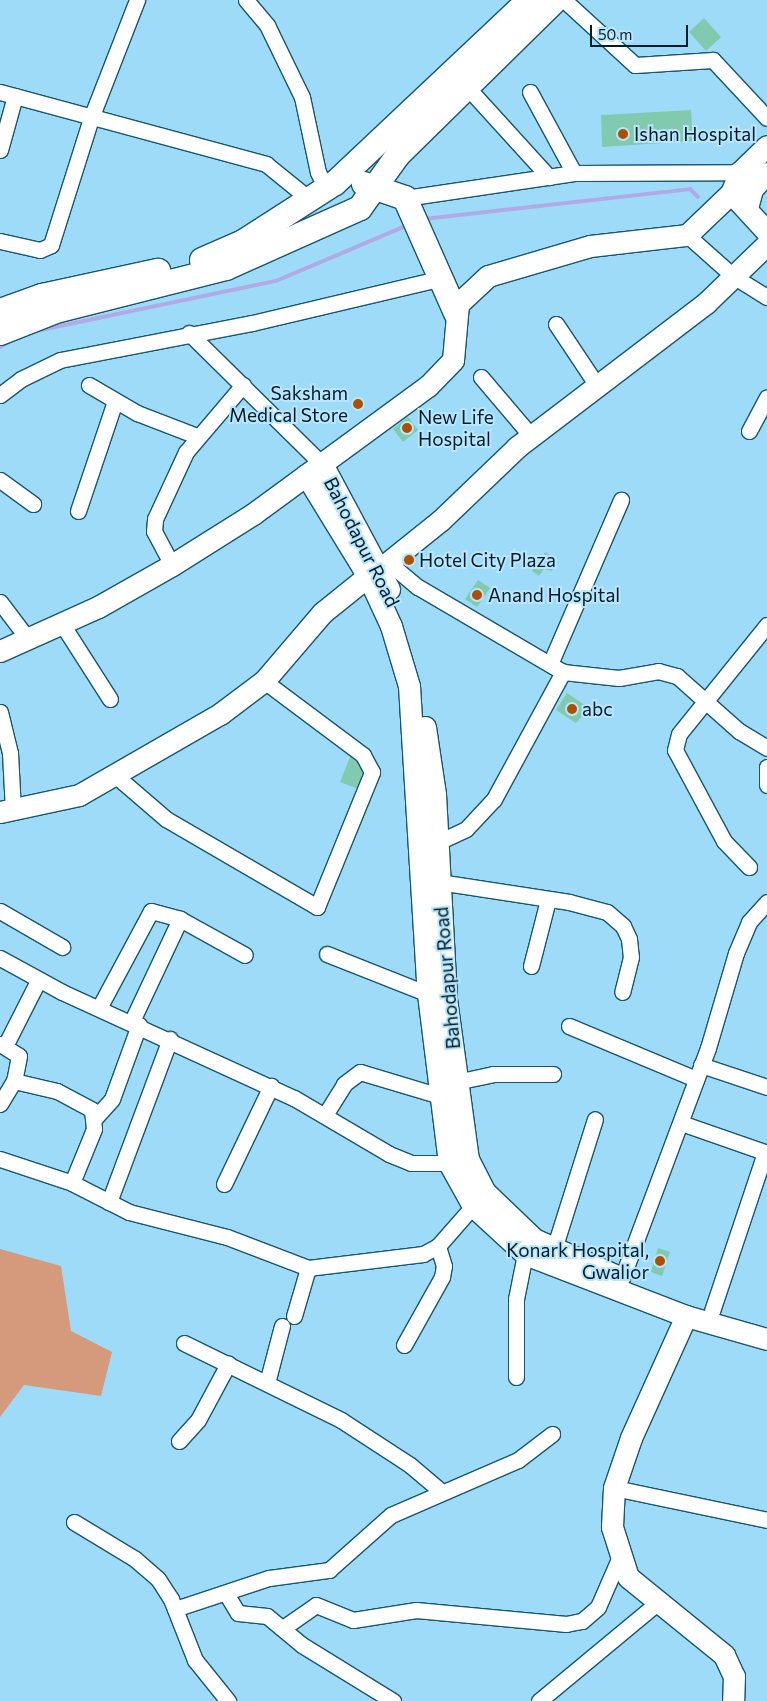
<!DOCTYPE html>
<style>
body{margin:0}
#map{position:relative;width:767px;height:1701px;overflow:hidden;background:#9edbf8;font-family:Commissioner,sans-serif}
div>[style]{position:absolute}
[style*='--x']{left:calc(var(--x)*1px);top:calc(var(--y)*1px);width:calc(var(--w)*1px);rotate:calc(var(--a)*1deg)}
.green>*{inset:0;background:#d59a7b}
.stream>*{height:4px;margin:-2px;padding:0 2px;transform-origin:2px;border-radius:2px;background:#b1aae4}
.building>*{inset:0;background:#81caaf}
.roads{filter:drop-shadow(1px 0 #18566f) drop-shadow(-1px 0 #18566f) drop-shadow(0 1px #18566f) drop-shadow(0 -1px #18566f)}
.street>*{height:15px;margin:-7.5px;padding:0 7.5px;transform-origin:7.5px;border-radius:7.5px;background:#fff}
.secondary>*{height:21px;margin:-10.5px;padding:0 10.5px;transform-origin:10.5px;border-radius:10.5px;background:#fff}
.primary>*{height:24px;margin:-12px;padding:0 12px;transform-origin:12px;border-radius:12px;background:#fff}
.dots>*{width:14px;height:14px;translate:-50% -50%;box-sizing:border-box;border:2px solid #b9e6fc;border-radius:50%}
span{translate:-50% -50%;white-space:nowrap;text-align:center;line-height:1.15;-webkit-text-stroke:4px #b9e6fc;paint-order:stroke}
.poi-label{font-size:19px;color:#001c29}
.left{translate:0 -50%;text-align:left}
.right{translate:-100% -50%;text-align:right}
.street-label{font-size:19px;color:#001c29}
.scale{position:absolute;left:590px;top:25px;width:98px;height:22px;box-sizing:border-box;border:2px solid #001c29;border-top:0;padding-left:6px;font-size:15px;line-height:18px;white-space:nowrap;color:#001c29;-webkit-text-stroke:4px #b9e6fc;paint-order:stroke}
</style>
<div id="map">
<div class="green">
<div style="clip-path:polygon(0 1249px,61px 1266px,71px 1331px,112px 1352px,101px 1396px,24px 1385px,0 1417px)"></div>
</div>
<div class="stream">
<div style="--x:424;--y:219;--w:268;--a:-6.4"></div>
<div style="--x:690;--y:189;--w:11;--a:45"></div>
<div style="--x:36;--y:331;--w:245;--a:-11.8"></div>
<div style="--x:276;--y:281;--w:143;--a:-23"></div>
<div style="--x:0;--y:347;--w:14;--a:-30"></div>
</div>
<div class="building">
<div style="clip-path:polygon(704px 18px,721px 37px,706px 51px,689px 32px)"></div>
<div style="clip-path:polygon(691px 110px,693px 141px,602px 147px,601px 115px)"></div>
<div style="clip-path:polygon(408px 417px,418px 430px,403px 442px,393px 429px)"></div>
<div style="clip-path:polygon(545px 552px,554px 558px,550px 565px,553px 568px,552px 571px,544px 569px,539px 576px,532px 571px)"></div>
<div style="clip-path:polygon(478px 580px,490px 588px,477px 607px,465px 599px)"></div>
<div style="clip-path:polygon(567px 693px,589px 708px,576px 723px,556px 710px)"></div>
<div style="clip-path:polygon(350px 757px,364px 762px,361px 770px,367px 773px,361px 790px,340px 782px)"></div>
<div style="clip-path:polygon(658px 1248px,670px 1252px,662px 1276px,651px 1272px)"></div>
</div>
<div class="roads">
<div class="street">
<div style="--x:246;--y:0;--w:33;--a:50"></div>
<div style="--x:267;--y:25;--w:80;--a:64.1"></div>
<div style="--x:302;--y:97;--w:77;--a:78"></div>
<div style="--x:318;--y:172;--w:19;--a:65"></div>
<div style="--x:564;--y:0;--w:96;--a:42.5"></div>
<div style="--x:635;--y:65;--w:78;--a:-3.7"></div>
<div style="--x:713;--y:60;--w:79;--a:47"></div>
<div style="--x:467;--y:87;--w:122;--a:47.7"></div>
<div style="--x:0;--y:92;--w:276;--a:15.1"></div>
<div style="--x:266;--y:164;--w:55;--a:39.1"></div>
<div style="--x:530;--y:92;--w:92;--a:61.5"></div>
<div style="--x:0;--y:150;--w:56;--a:-74.5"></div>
<div style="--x:405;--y:198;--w:171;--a:-8.4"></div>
<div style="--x:574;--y:173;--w:166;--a:-0.3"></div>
<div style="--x:687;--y:235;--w:62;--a:41.7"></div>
<div style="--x:733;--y:276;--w:40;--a:32"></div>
<div style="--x:0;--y:241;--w:41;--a:12.7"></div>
<div style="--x:40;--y:250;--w:12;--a:-24"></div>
<div style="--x:51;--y:245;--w:133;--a:-72.5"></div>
<div style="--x:91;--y:118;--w:127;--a:-68.7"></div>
<div style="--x:556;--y:324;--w:76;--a:56.3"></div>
<div style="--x:189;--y:333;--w:187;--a:44.6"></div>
<div style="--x:481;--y:377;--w:77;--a:49.7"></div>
<div style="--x:89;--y:385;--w:56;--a:30.3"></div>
<div style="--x:137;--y:413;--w:64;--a:21"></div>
<div style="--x:0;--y:395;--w:26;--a:-37"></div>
<div style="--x:21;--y:379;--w:43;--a:-26"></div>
<div style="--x:60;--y:360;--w:196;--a:-10.9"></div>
<div style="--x:252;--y:323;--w:195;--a:-13.3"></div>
<div style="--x:749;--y:431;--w:38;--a:-62"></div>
<div style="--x:0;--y:480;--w:41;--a:36"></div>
<div style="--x:78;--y:511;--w:116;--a:-71.4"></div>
<div style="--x:389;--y:563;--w:38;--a:40"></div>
<div style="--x:418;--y:587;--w:168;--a:30.4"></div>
<div style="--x:563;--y:672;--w:56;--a:6.1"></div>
<div style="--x:619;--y:678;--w:40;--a:-10"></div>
<div style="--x:658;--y:671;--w:20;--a:15"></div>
<div style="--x:677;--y:676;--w:83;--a:41.6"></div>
<div style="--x:739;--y:731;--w:33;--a:31"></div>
<div style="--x:172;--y:565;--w:38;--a:-118"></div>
<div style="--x:154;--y:531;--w:12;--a:-85"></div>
<div style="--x:155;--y:519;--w:74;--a:-65.2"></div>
<div style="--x:186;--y:452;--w:88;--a:-49.6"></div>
<div style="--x:0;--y:602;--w:46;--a:52.9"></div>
<div style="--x:62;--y:624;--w:89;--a:57.4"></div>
<div style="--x:550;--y:664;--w:179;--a:-66.6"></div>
<div style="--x:0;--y:712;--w:42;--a:76.3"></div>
<div style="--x:10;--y:753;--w:57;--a:87"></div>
<div style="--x:767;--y:767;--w:18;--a:90"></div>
<div style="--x:116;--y:776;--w:66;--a:40.7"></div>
<div style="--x:166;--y:819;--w:175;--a:30.2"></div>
<div style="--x:317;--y:907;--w:146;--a:-67.8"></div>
<div style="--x:372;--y:772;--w:19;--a:-118"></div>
<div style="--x:363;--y:755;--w:124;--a:-143.2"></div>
<div style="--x:434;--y:844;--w:35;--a:-25"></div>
<div style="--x:466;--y:829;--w:41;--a:-47"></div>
<div style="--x:494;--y:799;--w:145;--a:-61.5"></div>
<div style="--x:749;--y:867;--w:36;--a:-134"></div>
<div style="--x:724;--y:841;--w:103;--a:-118.3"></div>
<div style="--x:675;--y:750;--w:16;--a:-76"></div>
<div style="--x:679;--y:734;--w:140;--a:-51.1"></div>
<div style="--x:439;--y:882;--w:132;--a:8.7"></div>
<div style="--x:569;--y:902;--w:39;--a:15"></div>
<div style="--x:607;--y:912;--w:21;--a:41"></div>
<div style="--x:623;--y:926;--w:14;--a:65"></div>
<div style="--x:629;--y:939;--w:18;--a:84"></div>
<div style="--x:631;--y:957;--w:36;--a:104"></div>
<div style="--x:0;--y:911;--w:72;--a:30.1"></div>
<div style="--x:327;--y:954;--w:109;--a:21.6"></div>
<div style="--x:0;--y:958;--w:71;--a:28.7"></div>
<div style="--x:62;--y:992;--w:255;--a:24.6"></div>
<div style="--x:294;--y:1098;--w:110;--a:30.5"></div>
<div style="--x:389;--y:1154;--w:24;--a:22"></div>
<div style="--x:411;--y:1163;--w:38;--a:0"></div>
<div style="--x:531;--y:966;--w:68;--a:-75.6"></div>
<div style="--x:99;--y:1008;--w:110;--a:-61.8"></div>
<div style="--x:151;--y:911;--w:30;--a:15"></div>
<div style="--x:180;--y:919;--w:74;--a:29"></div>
<div style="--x:132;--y:1021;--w:113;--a:-64.8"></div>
<div style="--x:569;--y:1026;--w:138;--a:22.7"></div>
<div style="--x:0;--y:1044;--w:22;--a:32"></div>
<div style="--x:19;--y:1056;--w:25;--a:101"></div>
<div style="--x:5;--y:1046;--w:73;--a:-63.1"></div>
<div style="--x:701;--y:1065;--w:70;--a:18.4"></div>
<div style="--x:456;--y:1082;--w:38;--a:-12"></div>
<div style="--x:493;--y:1074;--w:60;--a:0"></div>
<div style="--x:0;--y:1104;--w:27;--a:-59"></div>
<div style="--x:14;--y:1081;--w:44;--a:13.1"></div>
<div style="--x:57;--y:1091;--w:40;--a:28"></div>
<div style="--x:92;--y:1110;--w:19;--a:84"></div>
<div style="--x:94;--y:1129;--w:58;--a:112.2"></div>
<div style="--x:325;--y:1115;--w:36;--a:-58"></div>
<div style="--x:344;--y:1084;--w:20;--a:-37"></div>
<div style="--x:360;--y:1072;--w:84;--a:16.7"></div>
<div style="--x:95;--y:1118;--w:25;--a:-48"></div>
<div style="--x:112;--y:1099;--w:79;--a:-70"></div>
<div style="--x:681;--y:1123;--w:91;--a:19.2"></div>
<div style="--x:0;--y:1159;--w:76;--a:18.4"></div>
<div style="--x:72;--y:1183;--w:64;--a:27"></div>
<div style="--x:129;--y:1212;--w:101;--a:14.3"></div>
<div style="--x:227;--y:1237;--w:87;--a:20.9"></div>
<div style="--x:308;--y:1268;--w:116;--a:-6.9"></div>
<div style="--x:423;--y:1254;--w:17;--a:-28"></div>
<div style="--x:438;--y:1246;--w:53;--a:-48.8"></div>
<div style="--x:224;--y:1184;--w:109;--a:-64.4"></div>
<div style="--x:109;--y:1202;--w:174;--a:-69.5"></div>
<div style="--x:554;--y:1249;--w:136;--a:-72.5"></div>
<div style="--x:622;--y:1278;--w:246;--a:-69.5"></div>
<div style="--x:708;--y:1048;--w:99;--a:-73.6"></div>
<div style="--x:736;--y:953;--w:34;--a:-67"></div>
<div style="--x:749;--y:922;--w:27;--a:-48"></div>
<div style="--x:712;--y:1311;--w:167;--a:-71.5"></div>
<div style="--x:294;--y:1316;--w:50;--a:-73.7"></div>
<div style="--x:184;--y:1343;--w:175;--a:26.1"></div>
<div style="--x:341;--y:1420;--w:82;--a:33.1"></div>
<div style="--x:410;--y:1465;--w:42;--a:40.2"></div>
<div style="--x:404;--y:1345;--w:78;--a:-60.8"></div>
<div style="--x:442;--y:1277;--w:11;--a:-80"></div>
<div style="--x:444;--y:1266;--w:21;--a:-107"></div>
<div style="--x:516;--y:1377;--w:78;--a:-90"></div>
<div style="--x:516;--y:1299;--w:46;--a:-78.7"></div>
<div style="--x:267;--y:1383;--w:59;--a:-75.3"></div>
<div style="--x:179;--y:1441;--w:28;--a:-48"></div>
<div style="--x:198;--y:1420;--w:64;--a:-61.8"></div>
<div style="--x:614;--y:1488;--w:156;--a:11.8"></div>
<div style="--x:74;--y:1522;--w:71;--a:31.2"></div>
<div style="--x:135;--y:1559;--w:30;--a:41"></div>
<div style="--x:158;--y:1579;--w:24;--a:57"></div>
<div style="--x:171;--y:1599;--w:66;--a:68.5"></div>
<div style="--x:195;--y:1660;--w:53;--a:51.2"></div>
<div style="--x:227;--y:1595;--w:21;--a:59"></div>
<div style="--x:238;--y:1613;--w:29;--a:6"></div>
<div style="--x:267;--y:1616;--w:45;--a:39.6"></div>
<div style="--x:302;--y:1645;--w:107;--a:31.6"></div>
<div style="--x:175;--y:1609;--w:99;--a:-18.3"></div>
<div style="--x:269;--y:1578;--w:61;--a:-7.6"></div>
<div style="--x:329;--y:1570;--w:83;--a:-41.6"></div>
<div style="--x:391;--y:1515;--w:138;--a:-23.4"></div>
<div style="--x:518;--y:1460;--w:43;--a:-37.4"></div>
<div style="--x:283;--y:1628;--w:40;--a:-34.9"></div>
<div style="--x:316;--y:1605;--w:40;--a:22"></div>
<div style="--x:353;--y:1620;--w:64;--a:-9"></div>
<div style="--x:416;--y:1610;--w:151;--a:5.3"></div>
<div style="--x:566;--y:1624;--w:16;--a:-11"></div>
<div style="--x:582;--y:1621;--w:21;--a:-41"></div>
<div style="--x:598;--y:1607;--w:52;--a:-66.4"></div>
<div style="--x:539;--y:1701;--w:152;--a:-39.7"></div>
</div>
<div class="secondary">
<div style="--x:731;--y:193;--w:53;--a:47.3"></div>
<div style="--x:747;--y:208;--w:20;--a:-75"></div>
<div style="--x:752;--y:189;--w:22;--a:-47"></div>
<div style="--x:322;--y:464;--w:142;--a:61.8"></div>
<div style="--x:306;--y:475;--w:119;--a:58.5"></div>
<div style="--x:368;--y:576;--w:55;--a:65.3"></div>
<div style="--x:391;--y:626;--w:63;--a:73.3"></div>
<div style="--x:409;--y:686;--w:309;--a:86.5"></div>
<div style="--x:428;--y:994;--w:170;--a:82.9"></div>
<div style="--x:449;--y:1163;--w:49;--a:60.8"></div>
<div style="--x:473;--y:1206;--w:71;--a:42.7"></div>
<div style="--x:525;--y:1254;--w:173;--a:21.1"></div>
<div style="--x:686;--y:1316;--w:84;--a:15.9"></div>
<div style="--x:380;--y:569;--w:78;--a:-38.8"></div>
<div style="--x:441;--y:520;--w:105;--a:-43.8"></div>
<div style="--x:517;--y:447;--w:238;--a:-37.3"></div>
<div style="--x:706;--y:303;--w:85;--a:-44"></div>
<div style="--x:0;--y:651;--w:107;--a:-24.2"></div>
<div style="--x:98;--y:607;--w:85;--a:-29.6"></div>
<div style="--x:172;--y:565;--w:96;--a:-32.2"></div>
<div style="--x:253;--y:514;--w:217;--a:-36.2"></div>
<div style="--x:428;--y:386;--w:36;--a:-46"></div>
<div style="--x:453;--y:360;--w:56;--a:-84.9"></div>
<div style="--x:458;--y:304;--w:41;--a:-43"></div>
<div style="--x:488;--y:276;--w:106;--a:-16.4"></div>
<div style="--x:590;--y:246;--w:98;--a:-6.5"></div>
<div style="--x:687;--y:235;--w:61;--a:-43.7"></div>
<div style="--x:731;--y:193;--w:23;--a:-67"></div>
<div style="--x:740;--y:172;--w:37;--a:-44"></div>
<div style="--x:425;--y:727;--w:68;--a:81.5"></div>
<div style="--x:435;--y:794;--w:205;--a:86.9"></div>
<div style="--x:446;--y:999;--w:162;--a:82.2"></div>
<div style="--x:468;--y:1159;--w:37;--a:63"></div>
<div style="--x:485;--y:1192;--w:68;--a:43.8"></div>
<div style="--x:534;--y:1239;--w:91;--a:24"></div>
<div style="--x:0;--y:812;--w:81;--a:-12.1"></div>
<div style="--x:79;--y:795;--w:163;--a:-29.9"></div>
<div style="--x:220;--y:714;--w:55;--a:-36.9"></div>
<div style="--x:264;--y:681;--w:89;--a:-49.5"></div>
<div style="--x:322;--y:613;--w:59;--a:-38.8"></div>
<div style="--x:686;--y:1316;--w:134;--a:114.3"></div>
<div style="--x:631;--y:1438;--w:53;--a:108.8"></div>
<div style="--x:614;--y:1488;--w:39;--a:93"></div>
<div style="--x:612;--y:1527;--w:52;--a:72.3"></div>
<div style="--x:628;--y:1577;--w:124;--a:39.1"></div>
<div style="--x:724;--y:1655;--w:23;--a:65"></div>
<div style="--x:734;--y:1676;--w:25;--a:92"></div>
</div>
<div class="primary">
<div style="--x:364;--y:184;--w:43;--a:18.9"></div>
<div style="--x:405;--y:198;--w:126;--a:66.1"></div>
<div style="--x:202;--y:260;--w:45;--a:-23.7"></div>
<div style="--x:243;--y:242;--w:109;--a:-32.7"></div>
<div style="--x:335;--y:183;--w:267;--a:-43.3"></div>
<div style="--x:0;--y:311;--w:45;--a:-19.7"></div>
<div style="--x:42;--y:296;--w:119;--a:-12.2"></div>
<div style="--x:0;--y:333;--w:60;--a:-21.4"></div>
<div style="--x:56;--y:311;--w:175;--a:-14.2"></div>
<div style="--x:226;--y:268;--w:147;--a:-24.1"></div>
<div style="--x:360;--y:208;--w:65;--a:-54.4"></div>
<div style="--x:398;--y:155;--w:221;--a:-44.5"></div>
</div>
</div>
<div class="dots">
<div style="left:623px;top:134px;background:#ae4f00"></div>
<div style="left:358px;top:404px;background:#ae4f00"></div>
<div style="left:407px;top:428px;background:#ae4f00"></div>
<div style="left:409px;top:560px;background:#ae4f00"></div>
<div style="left:477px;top:595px;background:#ae4f00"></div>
<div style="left:572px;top:709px;background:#ae4f00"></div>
<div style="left:660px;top:1261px;background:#ae4f00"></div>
</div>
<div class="poi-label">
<span class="left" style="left:634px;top:134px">Ishan Hospital</span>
<span class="right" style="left:348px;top:404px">Saksham<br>Medical Store</span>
<span class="left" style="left:418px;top:428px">New Life<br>Hospital</span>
<span class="left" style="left:419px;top:560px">Hotel City Plaza</span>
<span class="left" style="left:488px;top:595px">Anand Hospital</span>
<span class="left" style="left:582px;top:709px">abc</span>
<span class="right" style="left:649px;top:1261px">Konark Hospital,<br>Gwalior</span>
</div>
<div class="street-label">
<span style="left:362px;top:542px;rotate:63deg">Bahodapur Road</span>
<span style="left:447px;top:978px;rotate:-95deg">Bahodapur Road</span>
</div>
<div class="scale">50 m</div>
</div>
